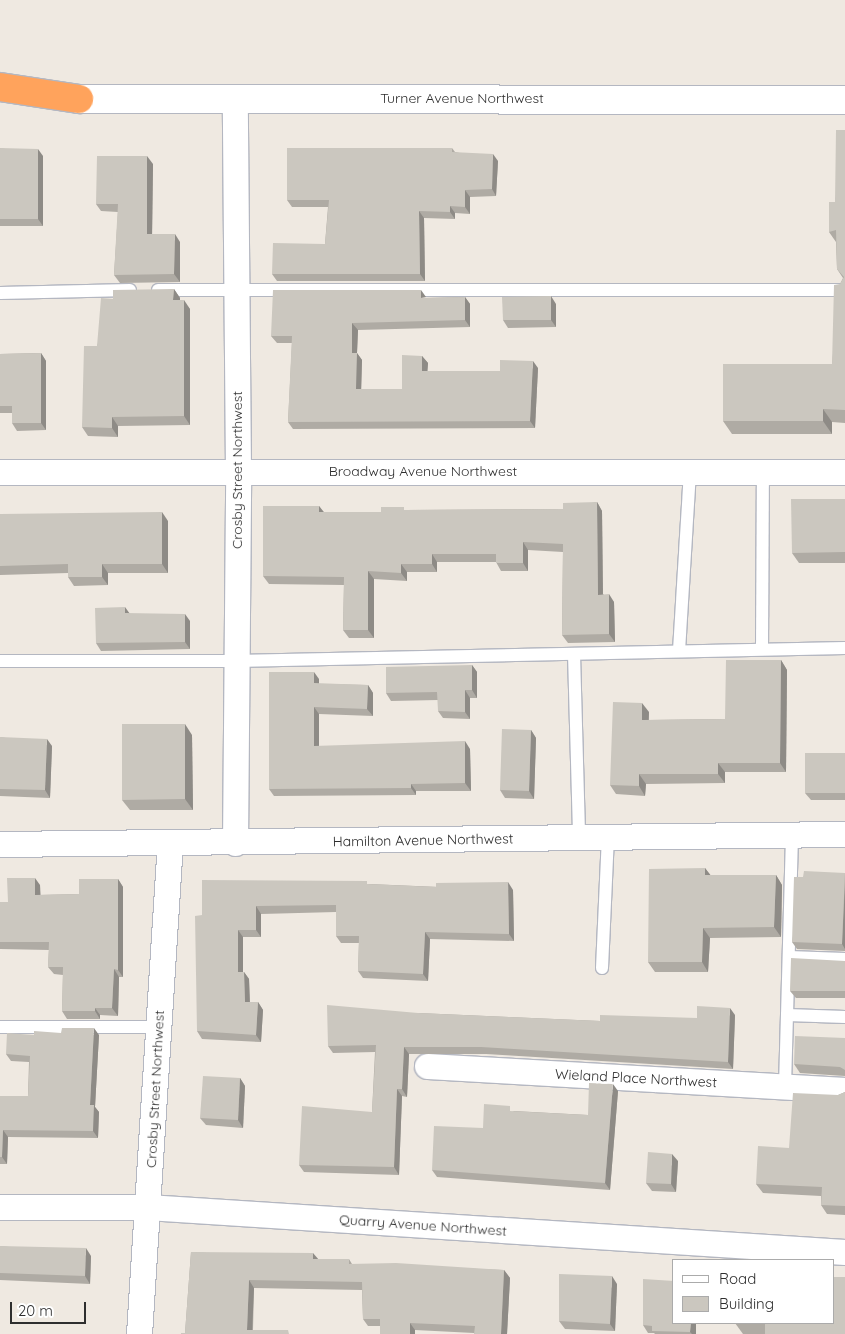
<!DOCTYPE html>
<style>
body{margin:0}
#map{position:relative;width:845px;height:1334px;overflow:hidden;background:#efe9e1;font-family:Quicksand,sans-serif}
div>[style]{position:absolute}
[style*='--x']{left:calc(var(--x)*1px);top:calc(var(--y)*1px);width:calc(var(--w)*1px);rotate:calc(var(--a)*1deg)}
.roads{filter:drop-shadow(1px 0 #b4b7c1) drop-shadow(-1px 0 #b4b7c1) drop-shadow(0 1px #b4b7c1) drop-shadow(0 -1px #b4b7c1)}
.service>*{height:12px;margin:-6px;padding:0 6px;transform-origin:6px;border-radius:6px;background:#fff}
.minor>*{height:25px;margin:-12.5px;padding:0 12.5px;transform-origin:12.5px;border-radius:12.5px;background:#fff}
.secondary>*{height:28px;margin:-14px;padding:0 14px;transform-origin:14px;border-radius:14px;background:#fff}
.motorway>*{height:28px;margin:-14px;padding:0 14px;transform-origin:14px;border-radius:14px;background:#ffa35c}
.wall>*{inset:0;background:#afaba4}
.shaded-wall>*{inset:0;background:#8e8b86}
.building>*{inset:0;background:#cbc7bf}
span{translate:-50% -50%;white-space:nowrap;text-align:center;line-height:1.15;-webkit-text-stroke:5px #fff;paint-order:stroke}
.street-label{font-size:14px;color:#2e2e2e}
.legend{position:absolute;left:672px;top:1259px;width:162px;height:65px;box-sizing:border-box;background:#fff;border:1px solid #ababab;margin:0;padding:6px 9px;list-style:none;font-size:15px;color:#2e2e2e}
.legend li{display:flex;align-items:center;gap:10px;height:25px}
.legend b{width:25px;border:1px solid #ababab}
.scale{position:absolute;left:10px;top:1302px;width:76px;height:22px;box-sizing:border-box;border:2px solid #2e2e2e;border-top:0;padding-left:6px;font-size:15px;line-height:18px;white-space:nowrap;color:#2e2e2e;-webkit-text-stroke:4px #fff;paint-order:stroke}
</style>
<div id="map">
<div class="roads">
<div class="service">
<div style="--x:158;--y:290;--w:687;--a:0"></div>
<div style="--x:0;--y:293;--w:130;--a:-1.3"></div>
<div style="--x:762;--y:649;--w:177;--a:-89.7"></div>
<div style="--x:679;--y:651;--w:179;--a:-86.5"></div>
<div style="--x:574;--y:654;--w:184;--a:88.4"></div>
<div style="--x:0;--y:661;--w:235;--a:0"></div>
<div style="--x:235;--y:661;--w:610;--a:-1.22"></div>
<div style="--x:789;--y:957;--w:56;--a:2"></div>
<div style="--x:602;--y:968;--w:130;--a:-87.4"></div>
<div style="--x:787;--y:1015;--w:180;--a:-88.4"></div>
<div style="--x:0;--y:1027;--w:158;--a:0"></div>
<div style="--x:785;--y:1086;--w:71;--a:-88.4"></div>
<div style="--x:787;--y:1015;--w:58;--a:2"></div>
</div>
<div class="minor">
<div style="--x:0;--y:472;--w:845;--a:0"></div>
<div style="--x:235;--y:843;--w:372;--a:-89.5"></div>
<div style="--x:238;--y:471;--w:373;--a:-90.5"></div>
<div style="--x:0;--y:844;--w:845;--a:-0.68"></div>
<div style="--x:427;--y:1066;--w:419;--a:3.3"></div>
<div style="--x:0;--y:1207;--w:147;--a:0"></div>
<div style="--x:147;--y:1207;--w:699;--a:3.69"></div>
<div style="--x:139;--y:1334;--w:492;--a:-86.4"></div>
</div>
<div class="secondary">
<div style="--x:79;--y:99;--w:766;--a:0.07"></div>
</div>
<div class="motorway">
<div style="--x:0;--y:87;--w:80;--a:8.6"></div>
</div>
</div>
<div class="wall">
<div style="clip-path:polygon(845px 130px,845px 423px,832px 422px,832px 434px,732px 434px,723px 421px,832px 364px,840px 284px,843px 278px,837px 269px,836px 242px,829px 232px,835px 202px)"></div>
<div style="clip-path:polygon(0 148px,43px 156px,43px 226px,0 226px)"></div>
<div style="clip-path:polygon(452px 148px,455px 152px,498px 161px,496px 196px,470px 197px,470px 214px,455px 213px,455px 219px,424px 218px,425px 281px,277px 281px,272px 274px,325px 244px,328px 207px,292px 207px,287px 200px)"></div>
<div style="clip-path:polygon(153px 164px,152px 234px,180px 242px,180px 282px,120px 283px,114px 275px,118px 212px,101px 211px,96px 204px)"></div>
<div style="clip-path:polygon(174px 289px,180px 298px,180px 300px,190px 309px,190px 425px,118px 426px,118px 437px,88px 436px,82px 427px,97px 346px,113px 299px)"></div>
<div style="clip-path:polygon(465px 297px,470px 304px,470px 327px,358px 330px,357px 353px,362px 360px,361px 389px,402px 389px,422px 356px,428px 363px,427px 371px,500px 371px,538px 368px,535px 428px,293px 429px,288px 422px,292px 343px,277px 343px,271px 336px,426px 298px)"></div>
<div style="clip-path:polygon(556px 304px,556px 327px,508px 328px,503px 320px)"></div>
<div style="clip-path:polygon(41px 353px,46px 361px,46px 430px,17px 431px,12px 423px,12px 413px,0 413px,0 354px)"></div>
<div style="clip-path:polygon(845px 499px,845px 563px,799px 563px,792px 553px)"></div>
<div style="clip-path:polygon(597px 502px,602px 511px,603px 594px,614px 602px,615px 642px,568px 643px,562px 635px,563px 552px,528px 550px,528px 571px,501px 571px,496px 562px,437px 562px,437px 572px,407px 572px,407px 581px,374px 579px,374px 638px,349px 638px,343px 630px,344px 585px,269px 584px,263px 576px,319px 506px,324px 512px,381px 512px,405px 510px,563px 509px)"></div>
<div style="clip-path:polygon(0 514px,168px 521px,168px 573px,108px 573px,108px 585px,74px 586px,68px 577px,68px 573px,0 575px)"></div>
<div style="clip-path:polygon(190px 621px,190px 649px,101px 651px,96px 643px)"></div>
<div style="clip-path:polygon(781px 660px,787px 670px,786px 772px,725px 772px,725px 783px,646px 784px,645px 796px,616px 794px,610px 785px,649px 712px,649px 720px,725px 719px)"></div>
<div style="clip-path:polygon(472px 665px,477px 672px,477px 698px,470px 698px,470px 719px,443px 718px,438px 711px,438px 700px,391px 701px,386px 693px)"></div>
<div style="clip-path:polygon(319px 679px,319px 684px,368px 685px,373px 693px,373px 716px,319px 714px,319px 746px,470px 749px,471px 791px,416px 791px,416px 795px,274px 796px,269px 789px)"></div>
<div style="clip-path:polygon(531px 730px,536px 738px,534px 799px,505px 798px,500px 790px)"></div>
<div style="clip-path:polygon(192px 735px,193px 810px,130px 810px,122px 800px)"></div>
<div style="clip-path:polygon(0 737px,52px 746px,50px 798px,0 796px)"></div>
<div style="clip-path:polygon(845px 753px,845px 800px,811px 800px,805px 793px)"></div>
<div style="clip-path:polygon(705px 868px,710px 875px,776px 875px,782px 885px,781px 937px,710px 938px,708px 972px,655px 972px,648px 962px)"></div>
<div style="clip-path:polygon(845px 873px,845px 951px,797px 949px,792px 942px,803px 877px)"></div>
<div style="clip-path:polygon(118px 879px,123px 887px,123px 977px,119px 977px,118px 1016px,100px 1015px,100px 1019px,67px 1019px,62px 1011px,63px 975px,54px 974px,48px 967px,49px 950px,0 949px,0 902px,8px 902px,40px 885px,40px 895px,79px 894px)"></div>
<div style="clip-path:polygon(369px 884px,513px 890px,514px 941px,430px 939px,428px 981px,363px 978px,358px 971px,359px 943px,341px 943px,336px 936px,336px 912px,261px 914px,261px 937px,243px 937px,243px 972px,244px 972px,249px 979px,250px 1002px,258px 1002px,263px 1010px,261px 1042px,202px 1039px,197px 1031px,202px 915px)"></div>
<div style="clip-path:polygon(845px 961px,845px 998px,796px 998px,790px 991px)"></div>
<div style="clip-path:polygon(418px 1013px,600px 1021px,697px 1018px,735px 1015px,733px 1069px,486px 1054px,409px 1054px,407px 1097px,402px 1096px,399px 1175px,304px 1172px,299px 1165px,372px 1112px,375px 1052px,333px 1053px,328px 1046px)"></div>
<div style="clip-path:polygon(34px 1035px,99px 1035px,95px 1107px,99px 1112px,98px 1138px,8px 1137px,7px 1164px,0 1164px,0 1096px,28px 1096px,29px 1062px,11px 1061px,6px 1054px)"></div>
<div style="clip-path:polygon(845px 1038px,845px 1076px,800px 1073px,794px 1064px)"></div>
<div style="clip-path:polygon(240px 1078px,245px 1086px,243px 1128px,206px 1125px,200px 1118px)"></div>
<div style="clip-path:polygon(618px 1091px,610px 1190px,437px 1177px,432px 1170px,483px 1128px,514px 1111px,588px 1115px)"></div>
<div style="clip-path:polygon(845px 1092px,845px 1215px,827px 1214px,821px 1205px,821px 1196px,763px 1193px,756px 1184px,838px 1095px)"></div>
<div style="clip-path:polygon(678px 1161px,676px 1192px,652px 1191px,646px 1183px)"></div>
<div style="clip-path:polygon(0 1246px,91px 1256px,90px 1284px,0 1280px)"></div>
<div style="clip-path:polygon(191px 1252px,318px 1259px,349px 1259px,352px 1264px,504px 1270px,510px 1278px,507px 1334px,474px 1334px,474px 1333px,415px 1330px,415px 1334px,380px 1334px,380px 1326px,368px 1326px,363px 1319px,362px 1290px,254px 1288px,253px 1330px,185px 1333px)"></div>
<div style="clip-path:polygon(617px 1284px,615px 1331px,565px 1329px,559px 1321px)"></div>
<div style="clip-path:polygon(674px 1323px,696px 1323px,696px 1334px,655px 1334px,654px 1333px,648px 1333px,643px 1325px)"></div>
<div style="clip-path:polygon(735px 1323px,834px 1323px,845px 1334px,743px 1334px)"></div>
</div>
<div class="shaded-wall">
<div style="clip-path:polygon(38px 149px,43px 156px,43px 226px,38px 219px)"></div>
<div style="clip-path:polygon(493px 154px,498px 161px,496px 196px,492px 189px)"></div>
<div style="clip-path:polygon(147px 156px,153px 164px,152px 241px,147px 234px)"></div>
<div style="clip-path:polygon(465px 190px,470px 197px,470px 214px,465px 207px)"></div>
<div style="clip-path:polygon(450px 206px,455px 213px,455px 219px,450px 212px)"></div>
<div style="clip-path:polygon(419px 211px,424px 218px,425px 281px,420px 274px)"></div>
<div style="clip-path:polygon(175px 234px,180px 242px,180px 282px,174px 274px)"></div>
<div style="clip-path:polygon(174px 289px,180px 298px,180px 308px,173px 300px)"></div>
<div style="clip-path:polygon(421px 290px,426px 297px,421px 298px)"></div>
<div style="clip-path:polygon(551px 296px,556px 304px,556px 327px,551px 320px)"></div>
<div style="clip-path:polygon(465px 297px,470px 304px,470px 327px,465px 320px)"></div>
<div style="clip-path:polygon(184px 300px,190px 309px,190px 425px,184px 416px)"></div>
<div style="clip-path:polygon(352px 323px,358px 330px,357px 353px,362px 360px,361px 397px,356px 389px,352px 353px)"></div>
<div style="clip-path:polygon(41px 353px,46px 361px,46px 430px,41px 423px)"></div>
<div style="clip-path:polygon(422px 356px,428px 363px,427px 379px,422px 371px)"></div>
<div style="clip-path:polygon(533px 361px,538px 368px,535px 428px,530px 421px)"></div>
<div style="clip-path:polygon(823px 409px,832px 422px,832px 434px,823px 421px)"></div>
<div style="clip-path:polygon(112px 417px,118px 426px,118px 437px,112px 428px)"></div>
<div style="clip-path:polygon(597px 502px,602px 511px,603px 603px,598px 595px)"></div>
<div style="clip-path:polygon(319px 506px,325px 514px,319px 512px)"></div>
<div style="clip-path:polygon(162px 512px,168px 521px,168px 573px,162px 564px)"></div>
<div style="clip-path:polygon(523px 542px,528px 550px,528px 571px,523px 563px)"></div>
<div style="clip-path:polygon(432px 554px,437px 562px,437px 572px,432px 564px)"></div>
<div style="clip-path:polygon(102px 564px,108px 573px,108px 585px,102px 577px)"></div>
<div style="clip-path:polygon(401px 564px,407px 572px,407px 581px,401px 573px)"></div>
<div style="clip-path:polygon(368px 571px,374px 579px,374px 638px,368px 630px)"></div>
<div style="clip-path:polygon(609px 594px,614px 602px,615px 642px,609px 634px)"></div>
<div style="clip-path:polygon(125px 607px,130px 614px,125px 613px)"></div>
<div style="clip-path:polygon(185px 614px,190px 621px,190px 649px,185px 642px)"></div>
<div style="clip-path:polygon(781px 660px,787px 670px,786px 772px,780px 763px)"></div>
<div style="clip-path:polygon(472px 665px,477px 672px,477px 698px,472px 690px)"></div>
<div style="clip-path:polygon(314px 672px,319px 679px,319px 691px,314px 683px)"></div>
<div style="clip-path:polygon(368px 685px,373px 693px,373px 716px,367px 709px)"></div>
<div style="clip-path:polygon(465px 690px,470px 698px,470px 719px,465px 712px)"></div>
<div style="clip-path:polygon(642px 703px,649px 712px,648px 729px,642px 720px)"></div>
<div style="clip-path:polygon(314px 707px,319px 714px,319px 753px,314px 746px)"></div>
<div style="clip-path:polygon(185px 724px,192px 735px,193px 810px,185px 799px)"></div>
<div style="clip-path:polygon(531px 730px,536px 738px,534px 799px,529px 791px)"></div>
<div style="clip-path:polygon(47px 739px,52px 746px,50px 798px,45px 790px)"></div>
<div style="clip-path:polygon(465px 741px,470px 749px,471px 791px,465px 783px)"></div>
<div style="clip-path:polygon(718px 763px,725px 772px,725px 783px,718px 774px)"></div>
<div style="clip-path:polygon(639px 774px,646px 784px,645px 796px,639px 786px)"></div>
<div style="clip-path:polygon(411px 784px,416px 791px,416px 795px,411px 788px)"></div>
<div style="clip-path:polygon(705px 868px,712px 877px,705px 875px)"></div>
<div style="clip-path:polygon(776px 875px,782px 885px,781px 937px,774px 927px)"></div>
<div style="clip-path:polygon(35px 878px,40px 885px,41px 903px,35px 895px)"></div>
<div style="clip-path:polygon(118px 879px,123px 887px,123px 977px,118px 970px)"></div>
<div style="clip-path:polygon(508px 882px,513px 890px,514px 941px,509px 934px)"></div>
<div style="clip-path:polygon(845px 884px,845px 949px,842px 944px)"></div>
<div style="clip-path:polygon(256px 906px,261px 914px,261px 937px,256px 930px)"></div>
<div style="clip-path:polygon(703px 928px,710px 938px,708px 972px,702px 962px)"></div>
<div style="clip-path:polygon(238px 930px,243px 937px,243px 979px,238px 972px)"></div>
<div style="clip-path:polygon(425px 932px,430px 939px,428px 981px,423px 974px)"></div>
<div style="clip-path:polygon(114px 969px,119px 977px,118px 1016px,112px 1008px)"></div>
<div style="clip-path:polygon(244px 972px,249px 979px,250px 1009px,245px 1002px)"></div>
<div style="clip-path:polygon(258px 1002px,263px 1010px,261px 1042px,256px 1035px)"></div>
<div style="clip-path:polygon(95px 1008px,100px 1015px,100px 1019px,95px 1011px)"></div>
<div style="clip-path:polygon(730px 1008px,735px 1015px,733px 1069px,728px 1062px)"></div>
<div style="clip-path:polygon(94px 1028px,99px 1035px,95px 1107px,99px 1112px,98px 1138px,93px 1131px,90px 1105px)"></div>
<div style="clip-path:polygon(404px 1047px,409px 1054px,407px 1097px,402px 1089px)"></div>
<div style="clip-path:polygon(240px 1078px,245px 1086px,243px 1128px,238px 1120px)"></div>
<div style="clip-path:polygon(613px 1084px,618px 1091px,610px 1190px,605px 1183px)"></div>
<div style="clip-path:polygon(397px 1089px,402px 1096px,399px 1175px,394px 1167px)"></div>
<div style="clip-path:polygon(3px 1130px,8px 1137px,7px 1164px,2px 1157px)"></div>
<div style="clip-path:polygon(672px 1154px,678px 1161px,676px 1192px,671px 1184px)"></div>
<div style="clip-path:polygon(86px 1248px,91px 1256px,90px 1284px,85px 1276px)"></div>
<div style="clip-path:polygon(313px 1253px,319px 1260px,313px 1259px)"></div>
<div style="clip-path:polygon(504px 1270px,510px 1278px,507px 1334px,501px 1334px)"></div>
<div style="clip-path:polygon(612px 1276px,617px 1284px,615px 1331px,610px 1324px)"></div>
<div style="clip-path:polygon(249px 1280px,254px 1288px,252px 1334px,247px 1330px)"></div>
<div style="clip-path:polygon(410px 1323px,415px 1330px,415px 1334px,410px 1334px)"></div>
<div style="clip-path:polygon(691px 1323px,696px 1323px,696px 1334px,692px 1334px,690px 1332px)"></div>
</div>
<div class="building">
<div style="clip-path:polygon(836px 130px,845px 130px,845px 410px,823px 409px,823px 421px,723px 421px,723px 364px,832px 364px,834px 285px,840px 284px,844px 277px,837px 269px,836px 230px,829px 232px,829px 202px,835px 202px)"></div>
<div style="clip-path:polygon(0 148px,38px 149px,38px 219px,0 219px)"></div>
<div style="clip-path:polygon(287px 148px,452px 148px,452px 152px,493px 154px,492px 189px,465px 190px,465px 207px,450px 206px,450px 212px,419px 211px,420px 274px,272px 274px,273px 243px,325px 244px,329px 200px,287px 200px)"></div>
<div style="clip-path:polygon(97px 156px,147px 156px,147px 234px,175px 234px,174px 274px,114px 275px,118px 204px,96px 204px)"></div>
<div style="clip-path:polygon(174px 289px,173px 300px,184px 300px,184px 416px,112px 417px,112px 428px,82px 427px,84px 346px,97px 346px,101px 298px,113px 299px,113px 290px)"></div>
<div style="clip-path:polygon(273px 290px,421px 290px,421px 298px,465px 297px,465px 320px,352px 323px,352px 353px,357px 353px,356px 389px,402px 389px,402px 355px,422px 356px,422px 371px,500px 371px,500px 360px,533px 361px,530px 421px,288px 422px,292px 336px,271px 336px)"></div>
<div style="clip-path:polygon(551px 296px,551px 320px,503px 320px,502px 297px)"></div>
<div style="clip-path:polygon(41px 353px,41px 423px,12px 423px,12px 406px,0 406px,0 354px)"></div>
<div style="clip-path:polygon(791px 499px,845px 499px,845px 552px,792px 553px)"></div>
<div style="clip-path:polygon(597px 502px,598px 595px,609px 594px,609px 634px,562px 635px,563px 544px,523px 542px,523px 563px,496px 563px,496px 554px,432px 554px,432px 564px,401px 564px,401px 573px,368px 571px,368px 630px,343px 630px,344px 577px,263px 576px,263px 506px,319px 506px,319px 512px,381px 512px,381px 507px,404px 507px,404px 510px,563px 509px,563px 503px)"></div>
<div style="clip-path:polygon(162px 512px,162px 564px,102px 564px,102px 577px,68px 577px,68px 564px,0 566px,0 514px)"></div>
<div style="clip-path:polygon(125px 607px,125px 613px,185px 614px,185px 642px,96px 643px,95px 608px)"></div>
<div style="clip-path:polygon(726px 660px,781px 660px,780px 763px,718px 763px,718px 774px,639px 774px,639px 786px,610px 785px,613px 702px,642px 703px,642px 720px,725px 719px)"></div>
<div style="clip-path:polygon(472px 665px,472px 690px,465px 690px,465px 712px,438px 711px,437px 692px,386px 693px,386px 667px)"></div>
<div style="clip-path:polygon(269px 672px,314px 672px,314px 683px,368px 685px,367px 709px,314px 707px,314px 746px,465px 741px,465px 783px,411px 784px,411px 788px,269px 789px)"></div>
<div style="clip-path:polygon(122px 724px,185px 724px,185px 799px,122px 800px)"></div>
<div style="clip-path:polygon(502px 729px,531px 730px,529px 791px,500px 790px)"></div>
<div style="clip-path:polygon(0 737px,47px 739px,45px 790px,0 789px)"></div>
<div style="clip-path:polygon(805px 753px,845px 753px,845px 793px,805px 793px)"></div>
<div style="clip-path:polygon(705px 868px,705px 875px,776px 875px,774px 927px,703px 928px,702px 962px,648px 962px,649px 869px)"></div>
<div style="clip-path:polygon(804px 871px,845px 873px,842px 944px,792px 942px,794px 877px,803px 877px)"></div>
<div style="clip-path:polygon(7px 878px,35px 878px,35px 895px,79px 894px,79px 879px,118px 879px,118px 970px,114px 969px,112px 1008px,95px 1008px,95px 1011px,62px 1011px,63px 967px,48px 967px,49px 942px,0 942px,0 902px,8px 902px)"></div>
<div style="clip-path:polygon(202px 880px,367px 881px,367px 884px,436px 887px,436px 883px,508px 882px,509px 934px,425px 932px,423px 974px,358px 971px,359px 936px,336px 936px,336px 905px,256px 906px,256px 930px,238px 930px,238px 972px,244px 972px,245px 1002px,258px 1002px,256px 1035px,197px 1031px,195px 916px,202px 915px)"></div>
<div style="clip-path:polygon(791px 958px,845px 961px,845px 991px,790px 991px)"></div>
<div style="clip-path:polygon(327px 1005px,418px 1013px,600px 1021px,600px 1015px,697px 1018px,697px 1006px,730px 1008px,728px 1062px,481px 1047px,404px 1047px,402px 1089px,397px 1089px,394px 1167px,299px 1165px,302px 1106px,372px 1112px,376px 1045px,328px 1046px)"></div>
<div style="clip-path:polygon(62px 1028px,94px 1028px,90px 1105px,94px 1105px,93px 1131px,3px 1130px,2px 1157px,0 1157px,0 1096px,28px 1096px,30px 1056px,6px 1054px,7px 1033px,34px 1035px,34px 1031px,61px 1033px)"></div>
<div style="clip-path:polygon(795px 1036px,845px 1038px,845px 1070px,840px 1067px,794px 1064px)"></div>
<div style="clip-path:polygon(203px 1076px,240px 1078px,238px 1120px,200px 1118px)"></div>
<div style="clip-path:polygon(589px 1083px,613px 1084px,605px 1183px,432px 1170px,434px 1126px,483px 1128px,484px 1104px,510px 1106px,510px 1111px,588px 1115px)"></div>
<div style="clip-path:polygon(845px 1092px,845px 1206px,821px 1205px,822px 1187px,756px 1184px,758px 1146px,789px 1148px,793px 1093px,838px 1095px)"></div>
<div style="clip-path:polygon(648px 1152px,672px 1154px,671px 1184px,646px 1183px)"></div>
<div style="clip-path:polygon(0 1246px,86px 1248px,85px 1276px,0 1273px)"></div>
<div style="clip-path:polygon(191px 1252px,313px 1253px,313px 1259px,349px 1259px,349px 1264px,396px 1263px,504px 1270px,501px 1334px,474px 1334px,475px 1326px,410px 1323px,410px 1334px,380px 1334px,380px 1319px,363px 1319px,362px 1282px,249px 1280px,247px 1330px,288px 1330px,289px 1334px,181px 1334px,181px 1333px,185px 1333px)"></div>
<div style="clip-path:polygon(559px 1274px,612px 1276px,610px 1324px,559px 1321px)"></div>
<div style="clip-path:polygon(834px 1277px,845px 1277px,845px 1334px,765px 1334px,765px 1323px,834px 1323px)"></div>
<div style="clip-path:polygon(643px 1279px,674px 1281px,674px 1323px,691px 1323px,690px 1332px,652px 1331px,652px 1326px,643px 1325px)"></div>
</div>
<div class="street-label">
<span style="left:462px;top:98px">Turner Avenue Northwest</span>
<span style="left:237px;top:470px;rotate:-90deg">Crosby Street Northwest</span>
<span style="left:423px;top:471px">Broadway Avenue Northwest</span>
<span style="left:423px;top:840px;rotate:-1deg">Hamilton Avenue Northwest</span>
<span style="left:636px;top:1078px;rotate:3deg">Wieland Place Northwest</span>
<span style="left:155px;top:1089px;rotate:-87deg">Crosby Street Northwest</span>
<span style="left:423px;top:1225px;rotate:4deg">Quarry Avenue Northwest</span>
</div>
<ul class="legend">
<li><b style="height:6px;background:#fff"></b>Road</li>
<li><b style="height:14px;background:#cbc7bf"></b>Building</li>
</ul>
<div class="scale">20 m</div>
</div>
